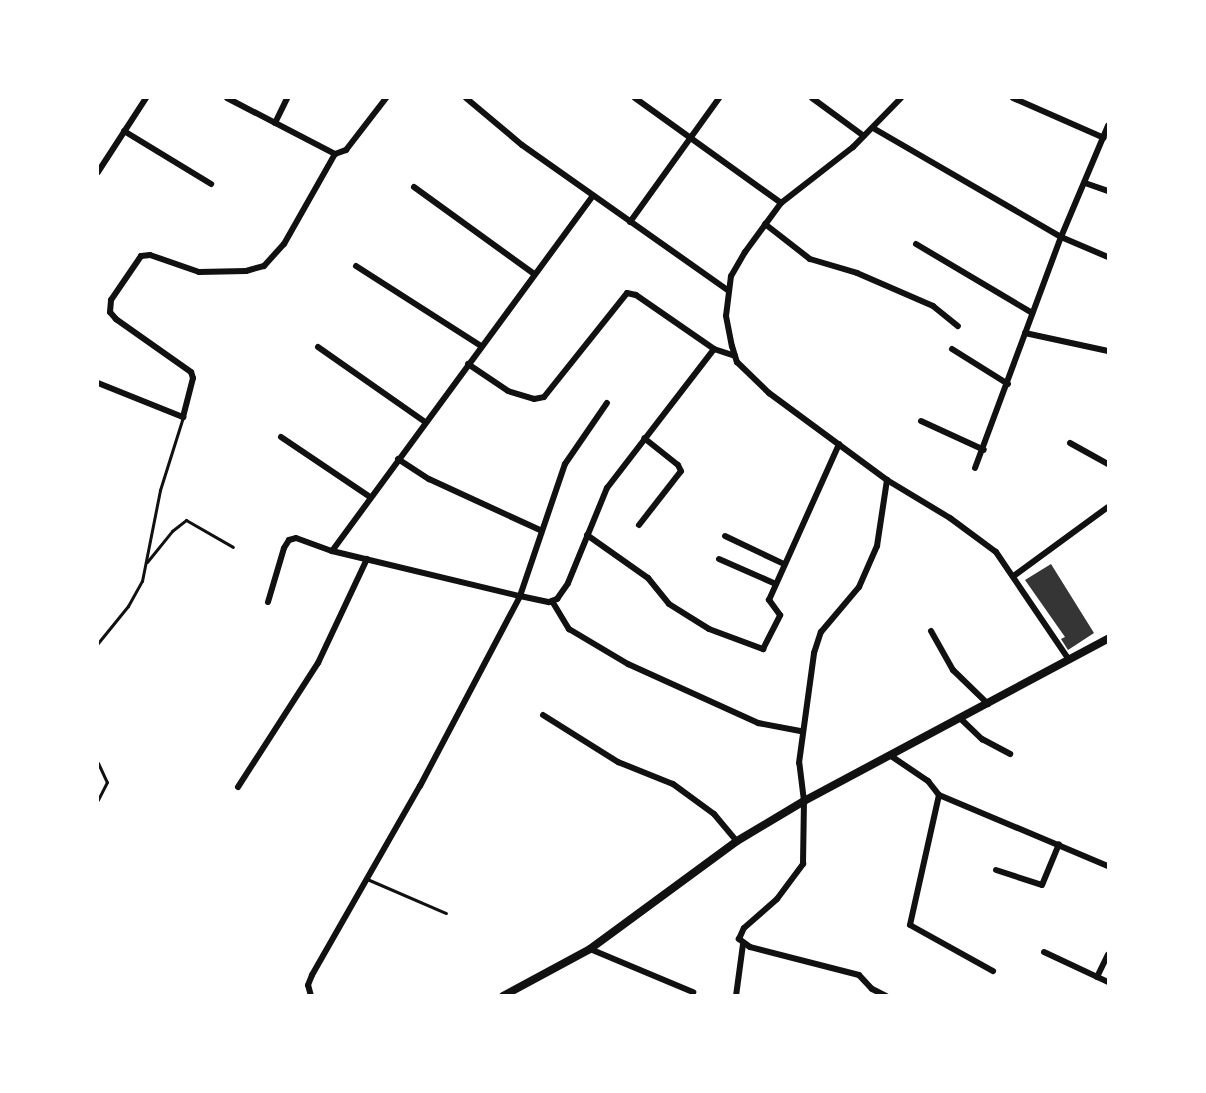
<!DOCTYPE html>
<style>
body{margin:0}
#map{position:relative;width:1206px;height:1093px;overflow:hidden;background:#fff;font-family:Literata,serif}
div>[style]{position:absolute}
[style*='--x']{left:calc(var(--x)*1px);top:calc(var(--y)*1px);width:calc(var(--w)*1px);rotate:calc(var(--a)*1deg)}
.building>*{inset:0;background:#353535}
.service>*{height:3px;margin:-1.5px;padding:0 1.5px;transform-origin:1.5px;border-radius:1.5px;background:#111}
.minor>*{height:6px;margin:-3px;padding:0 3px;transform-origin:3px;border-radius:3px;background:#111}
.tertiary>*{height:8px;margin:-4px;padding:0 4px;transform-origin:4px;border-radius:4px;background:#111}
span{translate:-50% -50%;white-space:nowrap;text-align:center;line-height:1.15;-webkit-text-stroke:4.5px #fff;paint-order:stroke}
.frame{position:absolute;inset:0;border:99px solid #fff;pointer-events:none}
</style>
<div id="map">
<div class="building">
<div style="clip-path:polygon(1051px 564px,1094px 633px,1068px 650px,1061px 639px,1065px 637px,1025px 580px)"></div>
</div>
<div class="service">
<div style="--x:147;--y:562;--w:40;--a:-51"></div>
<div style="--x:172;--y:531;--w:18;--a:-38"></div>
<div style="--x:186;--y:520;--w:54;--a:29.9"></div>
<div style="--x:98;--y:643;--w:48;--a:-51"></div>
<div style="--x:128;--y:606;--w:29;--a:-61"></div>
<div style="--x:142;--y:581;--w:93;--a:-78.8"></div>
<div style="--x:160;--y:490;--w:77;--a:-72.5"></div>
<div style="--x:98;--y:763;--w:21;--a:65"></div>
<div style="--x:107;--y:782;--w:20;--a:117"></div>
<div style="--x:367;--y:879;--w:86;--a:23.3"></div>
</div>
<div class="minor">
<div style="--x:227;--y:98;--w:122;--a:27.4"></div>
<div style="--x:335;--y:154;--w:12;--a:-20"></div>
<div style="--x:346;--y:150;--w:66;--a:-52.4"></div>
<div style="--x:466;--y:98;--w:73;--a:40"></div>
<div style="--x:522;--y:145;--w:253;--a:35.2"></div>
<div style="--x:635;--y:98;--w:180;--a:35.7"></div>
<div style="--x:812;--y:98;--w:64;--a:36.2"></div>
<div style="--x:901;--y:98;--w:69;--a:134.4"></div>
<div style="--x:853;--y:147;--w:91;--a:142.1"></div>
<div style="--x:781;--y:203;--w:61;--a:126.3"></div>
<div style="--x:745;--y:252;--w:28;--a:120"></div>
<div style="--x:731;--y:276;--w:40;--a:97.1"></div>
<div style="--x:726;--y:316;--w:31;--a:79"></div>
<div style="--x:732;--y:346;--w:17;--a:73"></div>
<div style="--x:737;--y:362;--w:45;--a:44.1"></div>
<div style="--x:769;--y:393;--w:147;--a:36.4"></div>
<div style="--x:887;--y:480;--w:74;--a:31.1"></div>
<div style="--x:950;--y:518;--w:57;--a:36.5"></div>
<div style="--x:996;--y:552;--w:130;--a:55.9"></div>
<div style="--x:1013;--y:98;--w:99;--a:23.7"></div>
<div style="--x:275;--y:123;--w:28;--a:-64"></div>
<div style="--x:873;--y:128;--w:217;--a:30.1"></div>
<div style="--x:1061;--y:237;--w:51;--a:23.1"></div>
<div style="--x:124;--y:131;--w:102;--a:31.3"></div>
<div style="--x:98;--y:172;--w:88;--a:-57"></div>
<div style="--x:1085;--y:183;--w:24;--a:19"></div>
<div style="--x:414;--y:187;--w:148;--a:35.9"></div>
<div style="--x:630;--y:222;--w:153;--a:-54.3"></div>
<div style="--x:765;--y:224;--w:57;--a:37.9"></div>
<div style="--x:810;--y:259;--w:49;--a:16.6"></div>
<div style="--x:857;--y:273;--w:83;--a:23.5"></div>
<div style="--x:933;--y:306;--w:32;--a:39"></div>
<div style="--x:916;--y:244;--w:135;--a:30.7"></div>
<div style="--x:356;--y:266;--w:148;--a:32.6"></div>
<div style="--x:1025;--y:333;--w:85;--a:12.2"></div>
<div style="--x:318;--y:347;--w:131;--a:35"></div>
<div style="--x:952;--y:349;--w:66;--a:32"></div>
<div style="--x:468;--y:364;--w:48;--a:34"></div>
<div style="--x:508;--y:391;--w:27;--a:17"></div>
<div style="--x:534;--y:399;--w:10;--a:-11"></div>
<div style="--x:544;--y:397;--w:133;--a:-51.4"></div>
<div style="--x:627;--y:293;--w:9;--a:13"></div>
<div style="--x:636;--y:295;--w:95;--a:34.7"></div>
<div style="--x:714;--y:349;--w:22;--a:18"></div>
<div style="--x:98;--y:383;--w:92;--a:21.8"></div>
<div style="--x:183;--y:417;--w:40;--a:-75.6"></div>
<div style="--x:193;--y:378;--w:6;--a:-108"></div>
<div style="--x:191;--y:372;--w:92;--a:-144.8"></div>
<div style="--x:116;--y:319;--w:9;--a:-131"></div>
<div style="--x:110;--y:312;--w:12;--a:-85"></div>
<div style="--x:111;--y:300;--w:53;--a:-55.7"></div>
<div style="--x:141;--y:256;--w:9;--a:-6"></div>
<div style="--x:150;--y:255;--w:52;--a:19.1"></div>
<div style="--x:199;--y:272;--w:47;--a:-1.2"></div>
<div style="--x:246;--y:271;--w:19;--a:-16"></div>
<div style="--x:264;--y:266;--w:30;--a:-48"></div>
<div style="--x:284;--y:244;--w:103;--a:-60.5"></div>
<div style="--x:921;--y:421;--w:69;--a:24.7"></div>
<div style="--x:281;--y:437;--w:107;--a:34"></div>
<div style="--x:1070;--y:443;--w:43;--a:28.9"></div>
<div style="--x:398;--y:459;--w:37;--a:33"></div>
<div style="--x:429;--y:479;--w:124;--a:24.7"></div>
<div style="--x:975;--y:468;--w:246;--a:-69.6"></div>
<div style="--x:1061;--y:237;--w:121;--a:-67.1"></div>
<div style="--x:639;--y:525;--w:68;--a:-52.1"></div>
<div style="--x:681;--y:471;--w:7;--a:-117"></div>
<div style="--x:678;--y:465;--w:43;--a:-141.5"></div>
<div style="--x:587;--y:535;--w:75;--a:35.2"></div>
<div style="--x:648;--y:578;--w:33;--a:51"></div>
<div style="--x:669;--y:604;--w:47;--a:32"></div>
<div style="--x:709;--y:629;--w:58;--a:20.3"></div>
<div style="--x:763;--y:649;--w:38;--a:-63"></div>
<div style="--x:780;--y:615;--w:19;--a:-126"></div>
<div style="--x:769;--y:600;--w:171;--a:-65.8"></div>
<div style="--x:725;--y:536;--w:65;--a:25.4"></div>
<div style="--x:332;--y:551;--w:441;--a:-53.7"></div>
<div style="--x:719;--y:559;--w:62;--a:23.7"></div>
<div style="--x:1015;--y:575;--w:115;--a:-36.2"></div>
<div style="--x:552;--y:601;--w:33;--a:59"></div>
<div style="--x:569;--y:629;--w:69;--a:30.7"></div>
<div style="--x:628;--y:664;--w:143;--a:24.4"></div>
<div style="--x:758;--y:723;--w:43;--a:10.8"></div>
<div style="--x:268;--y:602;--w:56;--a:-73.5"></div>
<div style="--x:284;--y:548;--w:9;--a:-58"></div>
<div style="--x:289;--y:540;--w:7;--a:-16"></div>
<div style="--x:296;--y:538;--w:38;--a:20"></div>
<div style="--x:332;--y:551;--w:193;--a:13.5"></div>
<div style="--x:520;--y:596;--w:30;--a:12"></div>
<div style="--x:549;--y:602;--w:9;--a:-21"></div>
<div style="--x:557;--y:599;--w:19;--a:-55"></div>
<div style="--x:568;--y:583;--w:103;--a:-67.7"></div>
<div style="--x:607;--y:488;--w:175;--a:-52.4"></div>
<div style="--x:931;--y:631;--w:45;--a:60.6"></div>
<div style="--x:953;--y:670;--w:49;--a:44.2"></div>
<div style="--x:543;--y:715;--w:89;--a:32.1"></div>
<div style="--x:618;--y:762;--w:59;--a:21.8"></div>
<div style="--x:673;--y:784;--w:51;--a:36.2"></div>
<div style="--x:714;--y:814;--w:35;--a:50"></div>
<div style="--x:962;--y:720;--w:28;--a:44"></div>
<div style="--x:982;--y:739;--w:32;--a:28"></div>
<div style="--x:891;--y:756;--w:45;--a:34"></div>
<div style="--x:928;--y:781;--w:18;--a:52"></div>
<div style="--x:939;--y:795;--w:133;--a:102.6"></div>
<div style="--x:910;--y:925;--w:95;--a:29"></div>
<div style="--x:238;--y:787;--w:148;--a:-57.2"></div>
<div style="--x:318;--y:663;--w:115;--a:-64.8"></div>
<div style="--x:939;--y:795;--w:183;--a:22.8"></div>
<div style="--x:996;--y:870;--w:48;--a:18.1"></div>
<div style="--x:1042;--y:885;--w:44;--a:-67.5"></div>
<div style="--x:590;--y:949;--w:112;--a:22.7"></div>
<div style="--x:1044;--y:952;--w:71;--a:25.1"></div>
<div style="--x:1097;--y:977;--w:25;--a:-64"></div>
<div style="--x:311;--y:996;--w:11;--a:-105"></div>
<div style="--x:308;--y:985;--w:11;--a:-68"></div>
<div style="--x:312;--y:975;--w:218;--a:-60.3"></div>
<div style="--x:420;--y:786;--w:215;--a:-62.2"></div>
<div style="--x:520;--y:596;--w:139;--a:-71.2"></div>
<div style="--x:565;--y:464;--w:74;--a:-55.5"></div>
<div style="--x:736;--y:996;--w:52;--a:-82.3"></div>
<div style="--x:886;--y:996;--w:16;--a:-153"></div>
<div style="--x:872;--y:989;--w:19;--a:-133"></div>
<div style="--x:859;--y:975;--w:113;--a:-165.6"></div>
<div style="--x:750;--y:947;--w:14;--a:-144"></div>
<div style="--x:739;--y:939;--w:12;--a:-66"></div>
<div style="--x:744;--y:928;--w:44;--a:-41.3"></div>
<div style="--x:777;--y:899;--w:44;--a:-53.4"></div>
<div style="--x:803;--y:864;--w:63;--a:-89.1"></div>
<div style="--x:804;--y:801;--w:38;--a:-97"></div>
<div style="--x:799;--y:763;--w:111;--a:-82.2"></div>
<div style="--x:814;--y:653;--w:22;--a:-72"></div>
<div style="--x:821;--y:632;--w:59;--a:-49.8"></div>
<div style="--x:859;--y:587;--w:45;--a:-66.3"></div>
<div style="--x:877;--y:546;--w:67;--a:-81.4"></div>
</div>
<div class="tertiary">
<div style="--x:503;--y:996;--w:99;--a:-28.4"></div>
<div style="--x:590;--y:949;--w:182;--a:-36.3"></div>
<div style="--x:737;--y:841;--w:78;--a:-30.8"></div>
<div style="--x:804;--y:801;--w:344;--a:-28.1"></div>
</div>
<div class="frame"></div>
</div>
